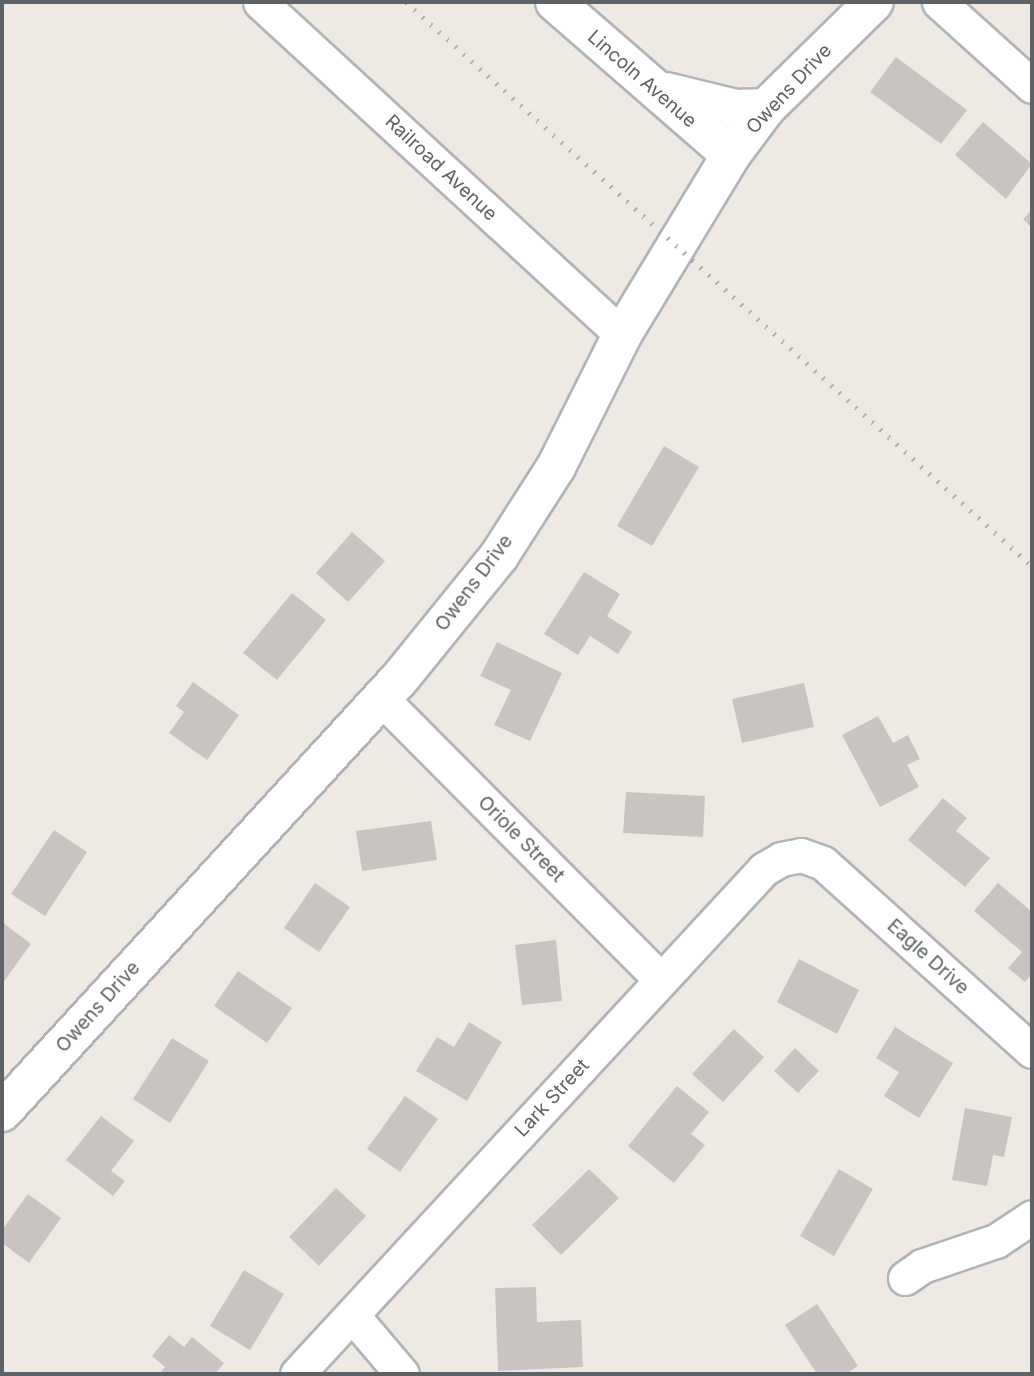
<!DOCTYPE html>
<style>
body{margin:0}
#map{position:relative;width:1034px;height:1376px;overflow:hidden;background:#efe9e4;font-family:Inter,sans-serif}
div>[style]{position:absolute}
[style*='--x']{left:calc(var(--x)*1px);top:calc(var(--y)*1px);width:calc(var(--w)*1px);rotate:calc(var(--a)*1deg)}
.building>*{inset:0;background:#c9c4c1}
.roads{filter:drop-shadow(2px 0 #b0b4b7) drop-shadow(-2px 0 #b0b4b7) drop-shadow(0 2px #b0b4b7) drop-shadow(0 -2px #b0b4b7)}
.street>*{height:33px;margin:-16.5px;padding:0 16.5px;transform-origin:16.5px;border-radius:16.5px;background:#fff}
.secondary>*{height:38px;margin:-19px;padding:0 19px;transform-origin:19px;border-radius:19px;background:#fff}
.rail>*{height:5px;margin-top:-2.5px;transform-origin:0;background:repeating-linear-gradient(90deg,#b1b2b3 0 2px,transparent 0 11px)}
span{translate:-50% -50%;white-space:nowrap;text-align:center;line-height:1.15;-webkit-text-stroke:5px #fff;paint-order:stroke}
.street-label{font-size:19px;color:#5c6265}
.frame{position:absolute;inset:0;border:4px solid #5c6265;pointer-events:none}
</style>
<div id="map">
<div class="building">
<div style="clip-path:polygon(896px 57px,967px 110px,941px 144px,870px 92px)"></div>
<div style="clip-path:polygon(983px 122px,1032px 164px,1006px 199px,955px 155px)"></div>
<div style="clip-path:polygon(1032px 210px,1032px 228px,1023px 219px)"></div>
<div style="clip-path:polygon(664px 446px,699px 467px,652px 546px,617px 526px)"></div>
<div style="clip-path:polygon(352px 532px,385px 561px,348px 602px,316px 573px)"></div>
<div style="clip-path:polygon(584px 572px,620px 594px,607px 616px,632px 632px,618px 654px,590px 636px,578px 655px,544px 634px)"></div>
<div style="clip-path:polygon(292px 593px,326px 620px,277px 680px,243px 653px)"></div>
<div style="clip-path:polygon(497px 642px,562px 673px,530px 741px,494px 725px,511px 690px,480px 676px)"></div>
<div style="clip-path:polygon(193px 682px,239px 715px,207px 760px,169px 733px,184px 712px,176px 706px)"></div>
<div style="clip-path:polygon(804px 683px,814px 727px,742px 743px,732px 699px)"></div>
<div style="clip-path:polygon(878px 716px,893px 743px,908px 735px,920px 759px,907px 765px,919px 787px,880px 807px,842px 735px)"></div>
<div style="clip-path:polygon(626px 792px,705px 796px,703px 837px,623px 833px)"></div>
<div style="clip-path:polygon(943px 798px,967px 818px,956px 831px,990px 858px,965px 887px,908px 840px)"></div>
<div style="clip-path:polygon(431px 821px,437px 860px,362px 871px,356px 831px)"></div>
<div style="clip-path:polygon(54px 830px,87px 852px,45px 916px,11px 894px)"></div>
<div style="clip-path:polygon(315px 883px,350px 907px,319px 952px,284px 928px)"></div>
<div style="clip-path:polygon(998px 883px,1032px 912px,1032px 974px,1025px 982px,1008px 968px,1022px 952px,974px 911px)"></div>
<div style="clip-path:polygon(2px 922px,31px 944px,2px 984px)"></div>
<div style="clip-path:polygon(556px 940px,562px 1001px,522px 1005px,515px 945px)"></div>
<div style="clip-path:polygon(799px 959px,859px 990px,837px 1034px,777px 1002px)"></div>
<div style="clip-path:polygon(238px 971px,292px 1008px,267px 1043px,214px 1006px)"></div>
<div style="clip-path:polygon(469px 1022px,502px 1042px,467px 1101px,416px 1071px,437px 1037px,454px 1047px)"></div>
<div style="clip-path:polygon(895px 1027px,953px 1063px,919px 1118px,884px 1096px,899px 1072px,876px 1058px)"></div>
<div style="clip-path:polygon(734px 1029px,764px 1057px,723px 1102px,692px 1074px)"></div>
<div style="clip-path:polygon(172px 1038px,209px 1061px,170px 1123px,133px 1099px)"></div>
<div style="clip-path:polygon(795px 1048px,819px 1071px,798px 1093px,774px 1071px)"></div>
<div style="clip-path:polygon(677px 1086px,709px 1112px,691px 1134px,705px 1145px,674px 1183px,628px 1146px)"></div>
<div style="clip-path:polygon(405px 1096px,438px 1119px,400px 1172px,367px 1149px)"></div>
<div style="clip-path:polygon(965px 1108px,1012px 1117px,1004px 1157px,993px 1155px,987px 1186px,952px 1180px)"></div>
<div style="clip-path:polygon(101px 1116px,134px 1141px,111px 1171px,125px 1181px,113px 1196px,66px 1160px)"></div>
<div style="clip-path:polygon(589px 1169px,619px 1198px,561px 1255px,532px 1225px)"></div>
<div style="clip-path:polygon(839px 1169px,873px 1189px,834px 1256px,800px 1236px)"></div>
<div style="clip-path:polygon(336px 1188px,366px 1216px,319px 1266px,289px 1237px)"></div>
<div style="clip-path:polygon(28px 1194px,61px 1218px,29px 1263px,2px 1243px,2px 1230px)"></div>
<div style="clip-path:polygon(244px 1270px,284px 1294px,250px 1350px,210px 1326px)"></div>
<div style="clip-path:polygon(536px 1287px,537px 1322px,581px 1320px,583px 1367px,498px 1371px,495px 1288px)"></div>
<div style="clip-path:polygon(817px 1304px,858px 1366px,846px 1374px,817px 1374px,785px 1325px)"></div>
<div style="clip-path:polygon(169px 1335px,184px 1347px,192px 1337px,224px 1363px,215px 1374px,159px 1374px,165px 1367px,152px 1356px)"></div>
</div>
<div class="roads">
<div class="street">
<div style="--x:260;--y:2;--w:492;--a:42.6"></div>
<div style="--x:939;--y:2;--w:125;--a:42.1"></div>
<div style="--x:381;--y:698;--w:397;--a:45.2"></div>
<div style="--x:905;--y:1278;--w:21;--a:-35"></div>
<div style="--x:922;--y:1266;--w:78;--a:-18.7"></div>
<div style="--x:996;--y:1241;--w:43;--a:-33.7"></div>
<div style="--x:352;--y:1315;--w:77;--a:49.7"></div>
<div style="--x:297;--y:1374;--w:688;--a:-47.24"></div>
<div style="--x:764;--y:869;--w:20;--a:-30"></div>
<div style="--x:781;--y:859;--w:20;--a:-11"></div>
<div style="--x:801;--y:855;--w:23;--a:20"></div>
<div style="--x:823;--y:863;--w:281;--a:42"></div>
</div>
<div class="secondary">
<div style="--x:555;--y:2;--w:233;--a:41"></div>
<div style="--x:666;--y:92;--w:72;--a:13.7"></div>
<div style="--x:736;--y:109;--w:30;--a:-2"></div>
<div style="--x:2;--y:1112;--w:590;--a:-47.47"></div>
<div style="--x:401;--y:677;--w:156;--a:-51"></div>
<div style="--x:499;--y:556;--w:106;--a:-57.4"></div>
<div style="--x:556;--y:467;--w:148;--a:-63.4"></div>
<div style="--x:622;--y:335;--w:210;--a:-58.8"></div>
<div style="--x:731;--y:155;--w:59;--a:-53.3"></div>
<div style="--x:766;--y:108;--w:151;--a:-44.5"></div>
</div>
</div>
<div class="rail">
<div style="--x:406;--y:2;--w:843;--a:42.02"></div>
</div>
<div class="street-label">
<span style="left:642px;top:79px;rotate:41deg">Lincoln Avenue</span>
<span style="left:789px;top:89px;rotate:-47deg">Owens Drive</span>
<span style="left:441px;top:168px;rotate:43deg">Railroad Avenue</span>
<span style="left:474px;top:583px;rotate:-53deg">Owens Drive</span>
<span style="left:521px;top:839px;rotate:45deg">Oriole Street</span>
<span style="left:928px;top:957px;rotate:42deg">Eagle Drive</span>
<span style="left:98px;top:1007px;rotate:-48deg">Owens Drive</span>
<span style="left:552px;top:1098px;rotate:-47deg">Lark Street</span>
</div>
<div class="frame"></div>
</div>
